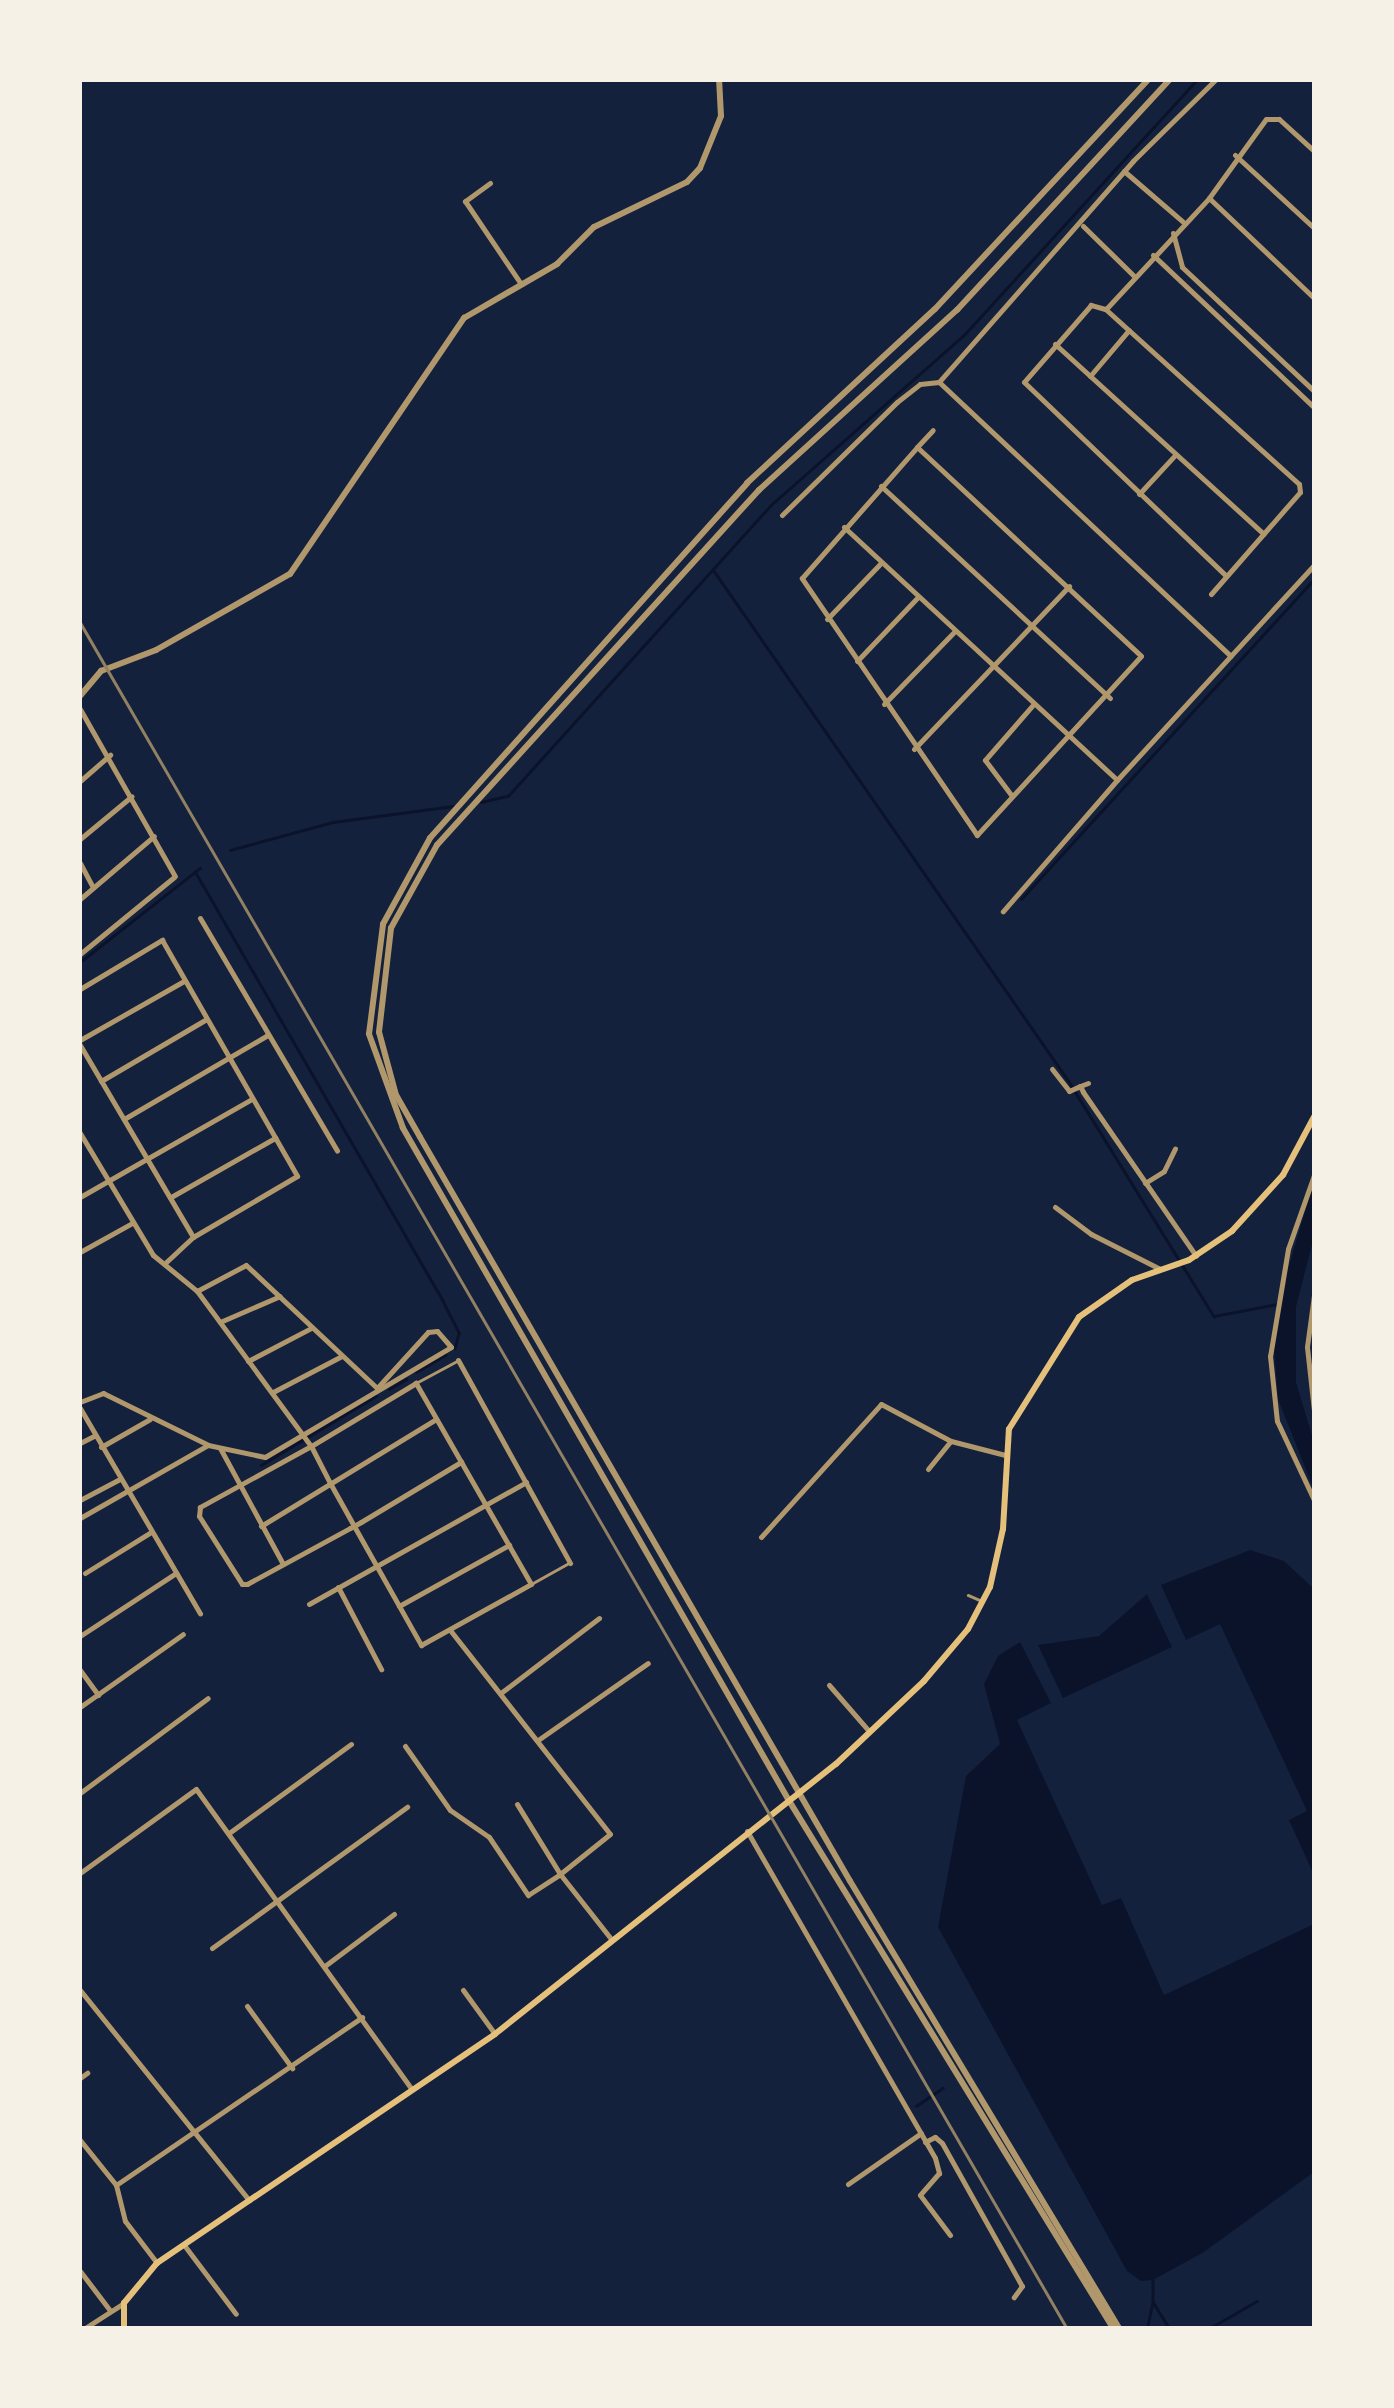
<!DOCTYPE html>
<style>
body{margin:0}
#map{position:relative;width:1394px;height:2408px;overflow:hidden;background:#14213d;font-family:"Fira Sans Condensed",sans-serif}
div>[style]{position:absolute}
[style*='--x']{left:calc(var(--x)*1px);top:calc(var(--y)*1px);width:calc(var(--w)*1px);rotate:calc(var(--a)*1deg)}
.water>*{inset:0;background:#0b132b}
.stream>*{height:2.5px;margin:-1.25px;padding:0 1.25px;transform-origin:1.25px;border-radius:1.25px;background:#0b132b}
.service>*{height:2.5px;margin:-1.25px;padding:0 1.25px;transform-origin:1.25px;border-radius:1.25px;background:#b1986c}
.pedestrian>*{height:4px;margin:-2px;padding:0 2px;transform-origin:2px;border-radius:2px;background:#b1986c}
.minor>*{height:5px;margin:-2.5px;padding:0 2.5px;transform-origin:2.5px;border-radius:2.5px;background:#b1986c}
.tertiary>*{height:6px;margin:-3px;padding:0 3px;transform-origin:3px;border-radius:3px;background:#b1986c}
.secondary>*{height:6px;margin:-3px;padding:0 3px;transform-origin:3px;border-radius:3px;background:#e5c07b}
.rail>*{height:2.5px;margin:-1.25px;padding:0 1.25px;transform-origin:1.25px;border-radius:1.25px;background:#918062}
span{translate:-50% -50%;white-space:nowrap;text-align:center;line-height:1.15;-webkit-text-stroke:10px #f6f1e7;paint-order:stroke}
.frame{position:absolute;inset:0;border:82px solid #f6f1e7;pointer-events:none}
</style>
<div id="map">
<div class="water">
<div style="clip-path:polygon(1314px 1181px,1314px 1237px,1296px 1307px,1296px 1382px,1314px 1442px,1314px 1490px,1278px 1399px,1274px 1347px,1278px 1303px)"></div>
<div style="clip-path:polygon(1250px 1550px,1284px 1561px,1314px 1589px,1314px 1875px,1289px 1820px,1307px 1811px,1220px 1624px,1186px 1640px,1161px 1585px)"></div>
<div style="clip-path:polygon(1147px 1594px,1172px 1647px,1063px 1698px,1038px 1645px,1099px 1636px)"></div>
<div style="clip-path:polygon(1020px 1642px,1051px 1703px,1017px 1720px,1102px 1905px,1121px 1898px,1164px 1995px,1314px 1924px,1314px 2172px,1204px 2252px,1153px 2280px,1141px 2281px,1127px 2271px,938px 1927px,966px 1776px,1000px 1744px,984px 1684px,998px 1656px)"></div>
</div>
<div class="stream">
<div style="--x:714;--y:571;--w:620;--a:55.18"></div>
<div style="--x:1068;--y:1080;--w:278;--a:58.3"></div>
<div style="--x:1214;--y:1316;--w:64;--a:-10.8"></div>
<div style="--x:481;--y:802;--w:28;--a:-13"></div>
<div style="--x:508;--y:796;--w:392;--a:-47.9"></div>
<div style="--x:771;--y:505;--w:256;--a:-41.4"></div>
<div style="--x:963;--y:336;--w:347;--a:-47.6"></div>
<div style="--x:230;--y:850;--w:107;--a:-15.2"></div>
<div style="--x:333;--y:822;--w:121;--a:-7.6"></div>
<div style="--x:195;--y:871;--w:496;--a:60"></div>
<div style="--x:443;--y:1301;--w:36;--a:63"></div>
<div style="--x:459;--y:1333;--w:16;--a:104"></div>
<div style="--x:1021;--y:899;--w:434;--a:-47.5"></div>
<div style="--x:80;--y:962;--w:152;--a:-38.1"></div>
<div style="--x:416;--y:1372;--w:34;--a:-30"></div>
<div style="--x:389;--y:1389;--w:20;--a:-30"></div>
<div style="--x:261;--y:1465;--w:134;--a:-31"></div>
<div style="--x:916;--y:2106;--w:32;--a:-34"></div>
<div style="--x:1153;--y:2280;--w:22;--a:90"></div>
<div style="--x:1153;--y:2302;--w:31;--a:58"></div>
<div style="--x:1147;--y:2328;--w:24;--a:-78"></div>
<div style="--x:1210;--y:2328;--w:54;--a:-29.9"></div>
</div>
<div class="service">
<div style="--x:416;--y:1383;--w:47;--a:-28.2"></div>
<div style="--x:533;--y:1583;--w:41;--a:-29.1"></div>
<div style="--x:968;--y:1595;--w:15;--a:23"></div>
</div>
<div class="pedestrian">
<div style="--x:1314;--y:2141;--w:22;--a:90"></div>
</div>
<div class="minor">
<div style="--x:1215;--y:80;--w:115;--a:135.4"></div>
<div style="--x:1133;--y:161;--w:294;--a:131.3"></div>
<div style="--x:939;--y:382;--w:400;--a:43.2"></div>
<div style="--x:1235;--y:155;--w:108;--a:42.7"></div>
<div style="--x:1124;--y:171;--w:78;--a:40.8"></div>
<div style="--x:490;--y:183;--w:31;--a:144"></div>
<div style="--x:465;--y:201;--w:100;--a:56"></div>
<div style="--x:1209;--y:198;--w:145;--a:43.6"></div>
<div style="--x:1083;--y:226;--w:71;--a:44.4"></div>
<div style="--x:1173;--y:233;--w:35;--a:75"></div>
<div style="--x:1182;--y:267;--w:181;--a:43.2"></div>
<div style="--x:1153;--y:255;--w:221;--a:43.4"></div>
<div style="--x:1106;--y:309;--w:151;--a:-47.1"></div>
<div style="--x:1209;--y:198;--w:97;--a:-54.2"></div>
<div style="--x:1266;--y:119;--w:13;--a:0"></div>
<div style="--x:1279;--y:119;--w:47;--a:42.4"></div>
<div style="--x:1055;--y:344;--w:282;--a:42.3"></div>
<div style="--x:1090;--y:376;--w:60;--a:-49.7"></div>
<div style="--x:917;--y:447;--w:306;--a:43"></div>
<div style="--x:1141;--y:656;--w:243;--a:132.5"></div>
<div style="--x:977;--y:835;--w:311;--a:-124.3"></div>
<div style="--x:802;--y:578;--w:174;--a:-48.7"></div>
<div style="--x:917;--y:447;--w:23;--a:-47"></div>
<div style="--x:881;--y:486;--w:312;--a:42.8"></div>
<div style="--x:1139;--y:494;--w:54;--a:-47.2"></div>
<div style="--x:782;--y:515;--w:161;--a:-44.5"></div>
<div style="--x:897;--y:402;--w:29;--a:-38"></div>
<div style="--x:920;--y:384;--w:19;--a:-6"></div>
<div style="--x:844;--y:527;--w:372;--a:42.8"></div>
<div style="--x:1117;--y:780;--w:174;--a:131"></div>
<div style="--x:1211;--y:594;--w:135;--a:-48.9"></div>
<div style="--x:1300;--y:492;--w:8;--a:-97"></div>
<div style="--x:1299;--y:484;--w:261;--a:-137.9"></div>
<div style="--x:1105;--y:309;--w:15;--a:-164"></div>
<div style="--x:1091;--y:305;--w:102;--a:131"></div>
<div style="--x:1024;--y:382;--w:279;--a:43.8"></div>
<div style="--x:827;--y:619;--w:76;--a:-46.1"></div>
<div style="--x:857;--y:661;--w:87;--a:-46.4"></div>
<div style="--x:884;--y:704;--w:100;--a:-45.8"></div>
<div style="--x:80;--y:709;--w:192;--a:60.4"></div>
<div style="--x:914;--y:749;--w:225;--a:-46.4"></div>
<div style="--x:1117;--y:780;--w:292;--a:-47.5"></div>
<div style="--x:80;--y:781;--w:40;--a:-41"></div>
<div style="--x:1012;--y:796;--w:45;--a:-126.9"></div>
<div style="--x:985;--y:760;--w:72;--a:-49"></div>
<div style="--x:80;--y:839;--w:67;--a:-39.6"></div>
<div style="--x:80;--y:863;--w:27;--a:62"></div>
<div style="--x:80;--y:899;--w:97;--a:-40.4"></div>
<div style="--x:200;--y:918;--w:270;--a:59.5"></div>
<div style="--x:80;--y:954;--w:122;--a:-39.3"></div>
<div style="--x:80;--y:989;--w:96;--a:-30.9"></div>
<div style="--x:162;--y:940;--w:272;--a:60.2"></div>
<div style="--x:297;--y:1176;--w:121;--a:149.6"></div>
<div style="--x:193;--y:1237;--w:37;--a:137"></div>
<div style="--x:80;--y:1040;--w:120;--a:-29.6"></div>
<div style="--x:80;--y:1045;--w:223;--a:59.5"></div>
<div style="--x:1052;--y:1069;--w:28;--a:52"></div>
<div style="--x:1069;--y:1091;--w:12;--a:-24"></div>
<div style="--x:101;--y:1081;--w:121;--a:-30.4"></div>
<div style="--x:1088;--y:1083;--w:9;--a:159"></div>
<div style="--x:1080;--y:1086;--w:7;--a:63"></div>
<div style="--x:1083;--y:1092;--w:199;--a:55.4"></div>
<div style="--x:124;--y:1119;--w:167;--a:-30.3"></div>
<div style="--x:80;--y:1133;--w:142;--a:59.1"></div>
<div style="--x:153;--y:1255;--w:57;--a:39.3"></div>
<div style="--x:197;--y:1291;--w:192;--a:53.7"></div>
<div style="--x:311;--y:1446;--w:42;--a:62.8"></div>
<div style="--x:330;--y:1483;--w:49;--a:60.8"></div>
<div style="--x:354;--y:1526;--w:137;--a:60.6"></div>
<div style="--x:421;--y:1645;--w:126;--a:-29"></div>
<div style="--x:531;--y:1584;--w:232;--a:-119.8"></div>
<div style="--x:416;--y:1383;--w:122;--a:149"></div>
<div style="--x:311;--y:1446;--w:127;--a:151.2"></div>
<div style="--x:200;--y:1507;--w:9;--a:96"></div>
<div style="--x:199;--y:1516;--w:80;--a:57.7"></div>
<div style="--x:242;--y:1584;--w:5;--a:0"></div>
<div style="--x:247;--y:1584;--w:117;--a:-28.5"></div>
<div style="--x:350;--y:1528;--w:4;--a:-27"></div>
<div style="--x:354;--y:1526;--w:8;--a:-30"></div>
<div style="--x:361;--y:1522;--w:117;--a:-31"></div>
<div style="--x:1314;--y:1175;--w:78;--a:109.4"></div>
<div style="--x:1288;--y:1249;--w:109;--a:99.5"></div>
<div style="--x:1270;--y:1356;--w:65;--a:83.9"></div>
<div style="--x:1277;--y:1421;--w:87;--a:64.9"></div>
<div style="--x:1145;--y:1183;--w:22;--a:-32"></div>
<div style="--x:1164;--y:1171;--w:25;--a:-64"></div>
<div style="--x:80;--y:1197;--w:198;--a:-29.7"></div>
<div style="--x:171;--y:1197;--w:120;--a:-29.6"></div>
<div style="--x:1055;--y:1207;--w:45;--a:36.9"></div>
<div style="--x:1091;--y:1234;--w:77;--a:26.9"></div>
<div style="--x:80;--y:1252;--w:60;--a:-29.1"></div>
<div style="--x:197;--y:1291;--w:55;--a:-28"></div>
<div style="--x:246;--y:1265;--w:180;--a:43.2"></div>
<div style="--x:1314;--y:1295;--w:52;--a:97.7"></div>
<div style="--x:1307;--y:1347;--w:63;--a:83.7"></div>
<div style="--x:220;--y:1322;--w:65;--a:-23.4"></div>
<div style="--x:458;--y:1360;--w:232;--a:61.1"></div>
<div style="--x:248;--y:1361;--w:71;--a:-27.6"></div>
<div style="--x:273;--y:1392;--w:76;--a:-27.6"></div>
<div style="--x:80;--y:1402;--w:25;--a:-21"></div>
<div style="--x:103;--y:1393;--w:117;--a:26.3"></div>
<div style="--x:208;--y:1445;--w:58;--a:11.9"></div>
<div style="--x:265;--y:1457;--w:216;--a:-30.6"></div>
<div style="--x:451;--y:1347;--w:21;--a:-131"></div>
<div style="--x:437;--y:1331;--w:9;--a:174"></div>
<div style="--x:428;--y:1332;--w:76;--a:132.3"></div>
<div style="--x:80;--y:1408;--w:238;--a:59.7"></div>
<div style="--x:80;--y:1443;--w:16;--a:-27"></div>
<div style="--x:101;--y:1447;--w:56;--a:-29.7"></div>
<div style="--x:220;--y:1448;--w:132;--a:61.5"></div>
<div style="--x:928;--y:1469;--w:36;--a:-51"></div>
<div style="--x:80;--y:1500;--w:45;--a:-27.7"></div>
<div style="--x:80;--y:1518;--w:147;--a:-29.7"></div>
<div style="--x:261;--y:1526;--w:205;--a:-31.4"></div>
<div style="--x:761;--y:1537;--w:179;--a:-47.9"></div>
<div style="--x:881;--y:1404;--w:79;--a:27.9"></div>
<div style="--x:951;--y:1441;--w:56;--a:14.5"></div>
<div style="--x:85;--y:1573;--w:78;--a:-31.8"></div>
<div style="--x:338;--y:1587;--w:93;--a:62.3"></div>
<div style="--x:309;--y:1604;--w:249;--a:-29.3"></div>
<div style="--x:399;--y:1606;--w:126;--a:-29"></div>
<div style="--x:450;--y:1630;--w:259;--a:51.9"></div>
<div style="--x:610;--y:1834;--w:64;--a:141.3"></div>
<div style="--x:560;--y:1874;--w:84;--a:51.8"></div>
<div style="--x:80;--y:1636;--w:115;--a:-33.3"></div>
<div style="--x:80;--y:1670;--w:31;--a:54"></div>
<div style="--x:829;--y:1685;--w:61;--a:49"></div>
<div style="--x:502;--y:1692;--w:122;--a:-37.3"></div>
<div style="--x:80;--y:1707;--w:126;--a:-35.3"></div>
<div style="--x:538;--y:1740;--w:134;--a:-35"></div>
<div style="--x:405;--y:1746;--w:78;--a:54.9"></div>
<div style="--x:450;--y:1810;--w:47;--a:34.7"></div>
<div style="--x:489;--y:1837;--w:70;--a:56.1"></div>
<div style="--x:528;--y:1895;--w:38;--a:-33"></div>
<div style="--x:560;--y:1874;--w:82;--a:-121.6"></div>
<div style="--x:80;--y:1793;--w:159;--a:-36.6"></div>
<div style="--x:747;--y:1831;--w:377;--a:60.1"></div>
<div style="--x:935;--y:2158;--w:16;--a:75"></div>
<div style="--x:939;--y:2173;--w:29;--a:131"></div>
<div style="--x:920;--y:2195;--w:50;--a:53.1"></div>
<div style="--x:229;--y:1833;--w:151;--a:-36.1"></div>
<div style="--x:80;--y:1873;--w:143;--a:-35.9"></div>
<div style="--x:196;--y:1789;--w:367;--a:54.3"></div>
<div style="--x:212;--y:1948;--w:241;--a:-35.9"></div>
<div style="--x:326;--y:1965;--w:85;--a:-36.9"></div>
<div style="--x:80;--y:1990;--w:270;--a:51.2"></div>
<div style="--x:463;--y:1990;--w:54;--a:54"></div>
<div style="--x:247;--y:2006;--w:77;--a:54"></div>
<div style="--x:80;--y:2078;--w:9;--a:-36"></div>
<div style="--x:80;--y:2140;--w:58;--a:51.3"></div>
<div style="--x:925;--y:2142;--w:11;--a:-27"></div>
<div style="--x:935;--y:2137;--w:9;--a:41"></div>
<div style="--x:942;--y:2143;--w:164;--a:60.8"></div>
<div style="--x:1022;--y:2286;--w:14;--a:126"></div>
<div style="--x:848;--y:2184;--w:89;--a:-34.9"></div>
<div style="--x:184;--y:2245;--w:86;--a:53"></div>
<div style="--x:157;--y:2263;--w:53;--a:-127.3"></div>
<div style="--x:125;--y:2221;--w:37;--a:-104"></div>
<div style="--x:116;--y:2185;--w:298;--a:-34.3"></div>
<div style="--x:80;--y:2271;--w:48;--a:52.7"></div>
<div style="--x:85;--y:2328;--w:46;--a:-32.7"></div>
</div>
<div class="tertiary">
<div style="--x:80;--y:696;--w:33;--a:-50"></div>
<div style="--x:101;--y:671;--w:59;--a:-20.9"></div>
<div style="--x:156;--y:650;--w:154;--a:-29.6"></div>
<div style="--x:290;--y:574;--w:310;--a:-55.8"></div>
<div style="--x:464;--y:318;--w:108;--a:-30.1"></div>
<div style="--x:557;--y:264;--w:52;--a:-45"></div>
<div style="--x:594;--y:227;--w:103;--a:-25.8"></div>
<div style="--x:687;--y:182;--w:19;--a:-47"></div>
<div style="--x:700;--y:168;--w:56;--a:-68"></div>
<div style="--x:721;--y:116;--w:36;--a:-93"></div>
<div style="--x:1113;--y:2328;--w:621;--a:-121.57"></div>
<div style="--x:788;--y:1799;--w:774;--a:-119.85"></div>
<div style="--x:403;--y:1128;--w:100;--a:-109.9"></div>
<div style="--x:369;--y:1034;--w:111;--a:-82.7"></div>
<div style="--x:383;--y:924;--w:98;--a:-61.3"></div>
<div style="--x:430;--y:838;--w:476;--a:-48.2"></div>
<div style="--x:747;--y:483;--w:256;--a:-42.8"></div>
<div style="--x:935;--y:309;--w:313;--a:-47.1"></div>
<div style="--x:1119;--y:2328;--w:522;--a:-121.04"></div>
<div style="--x:850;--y:1881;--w:859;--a:-120.03"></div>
<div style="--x:420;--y:1137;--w:48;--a:-119.7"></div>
<div style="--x:396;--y:1095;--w:65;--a:-105.1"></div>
<div style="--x:379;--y:1032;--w:105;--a:-83.4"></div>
<div style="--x:391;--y:928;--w:95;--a:-61"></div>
<div style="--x:437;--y:845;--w:479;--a:-47.8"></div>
<div style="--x:759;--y:490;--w:268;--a:-42.3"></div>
<div style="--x:957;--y:310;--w:313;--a:-47.3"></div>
</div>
<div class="secondary">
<div style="--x:124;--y:2328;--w:25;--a:-90"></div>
<div style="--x:124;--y:2303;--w:52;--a:-50.5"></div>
<div style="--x:157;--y:2263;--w:408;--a:-34.1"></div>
<div style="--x:495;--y:2034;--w:435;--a:-38.4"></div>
<div style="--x:836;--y:1764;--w:121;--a:-43.3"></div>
<div style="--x:924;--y:1681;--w:68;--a:-49.8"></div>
<div style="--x:968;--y:1629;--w:47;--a:-62.4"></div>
<div style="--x:990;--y:1587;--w:59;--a:-77.4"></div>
<div style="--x:1003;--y:1529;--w:100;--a:-86.6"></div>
<div style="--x:1009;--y:1429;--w:132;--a:-58"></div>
<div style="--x:1079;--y:1317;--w:65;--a:-34.9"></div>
<div style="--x:1132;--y:1280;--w:60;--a:-19.3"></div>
<div style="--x:1189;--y:1260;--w:52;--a:-34"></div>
<div style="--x:1232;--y:1231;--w:76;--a:-47.7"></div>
<div style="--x:1283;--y:1175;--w:66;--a:-61.9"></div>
</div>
<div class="rail">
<div style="--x:80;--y:622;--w:1971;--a:59.95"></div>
</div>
<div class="frame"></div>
</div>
